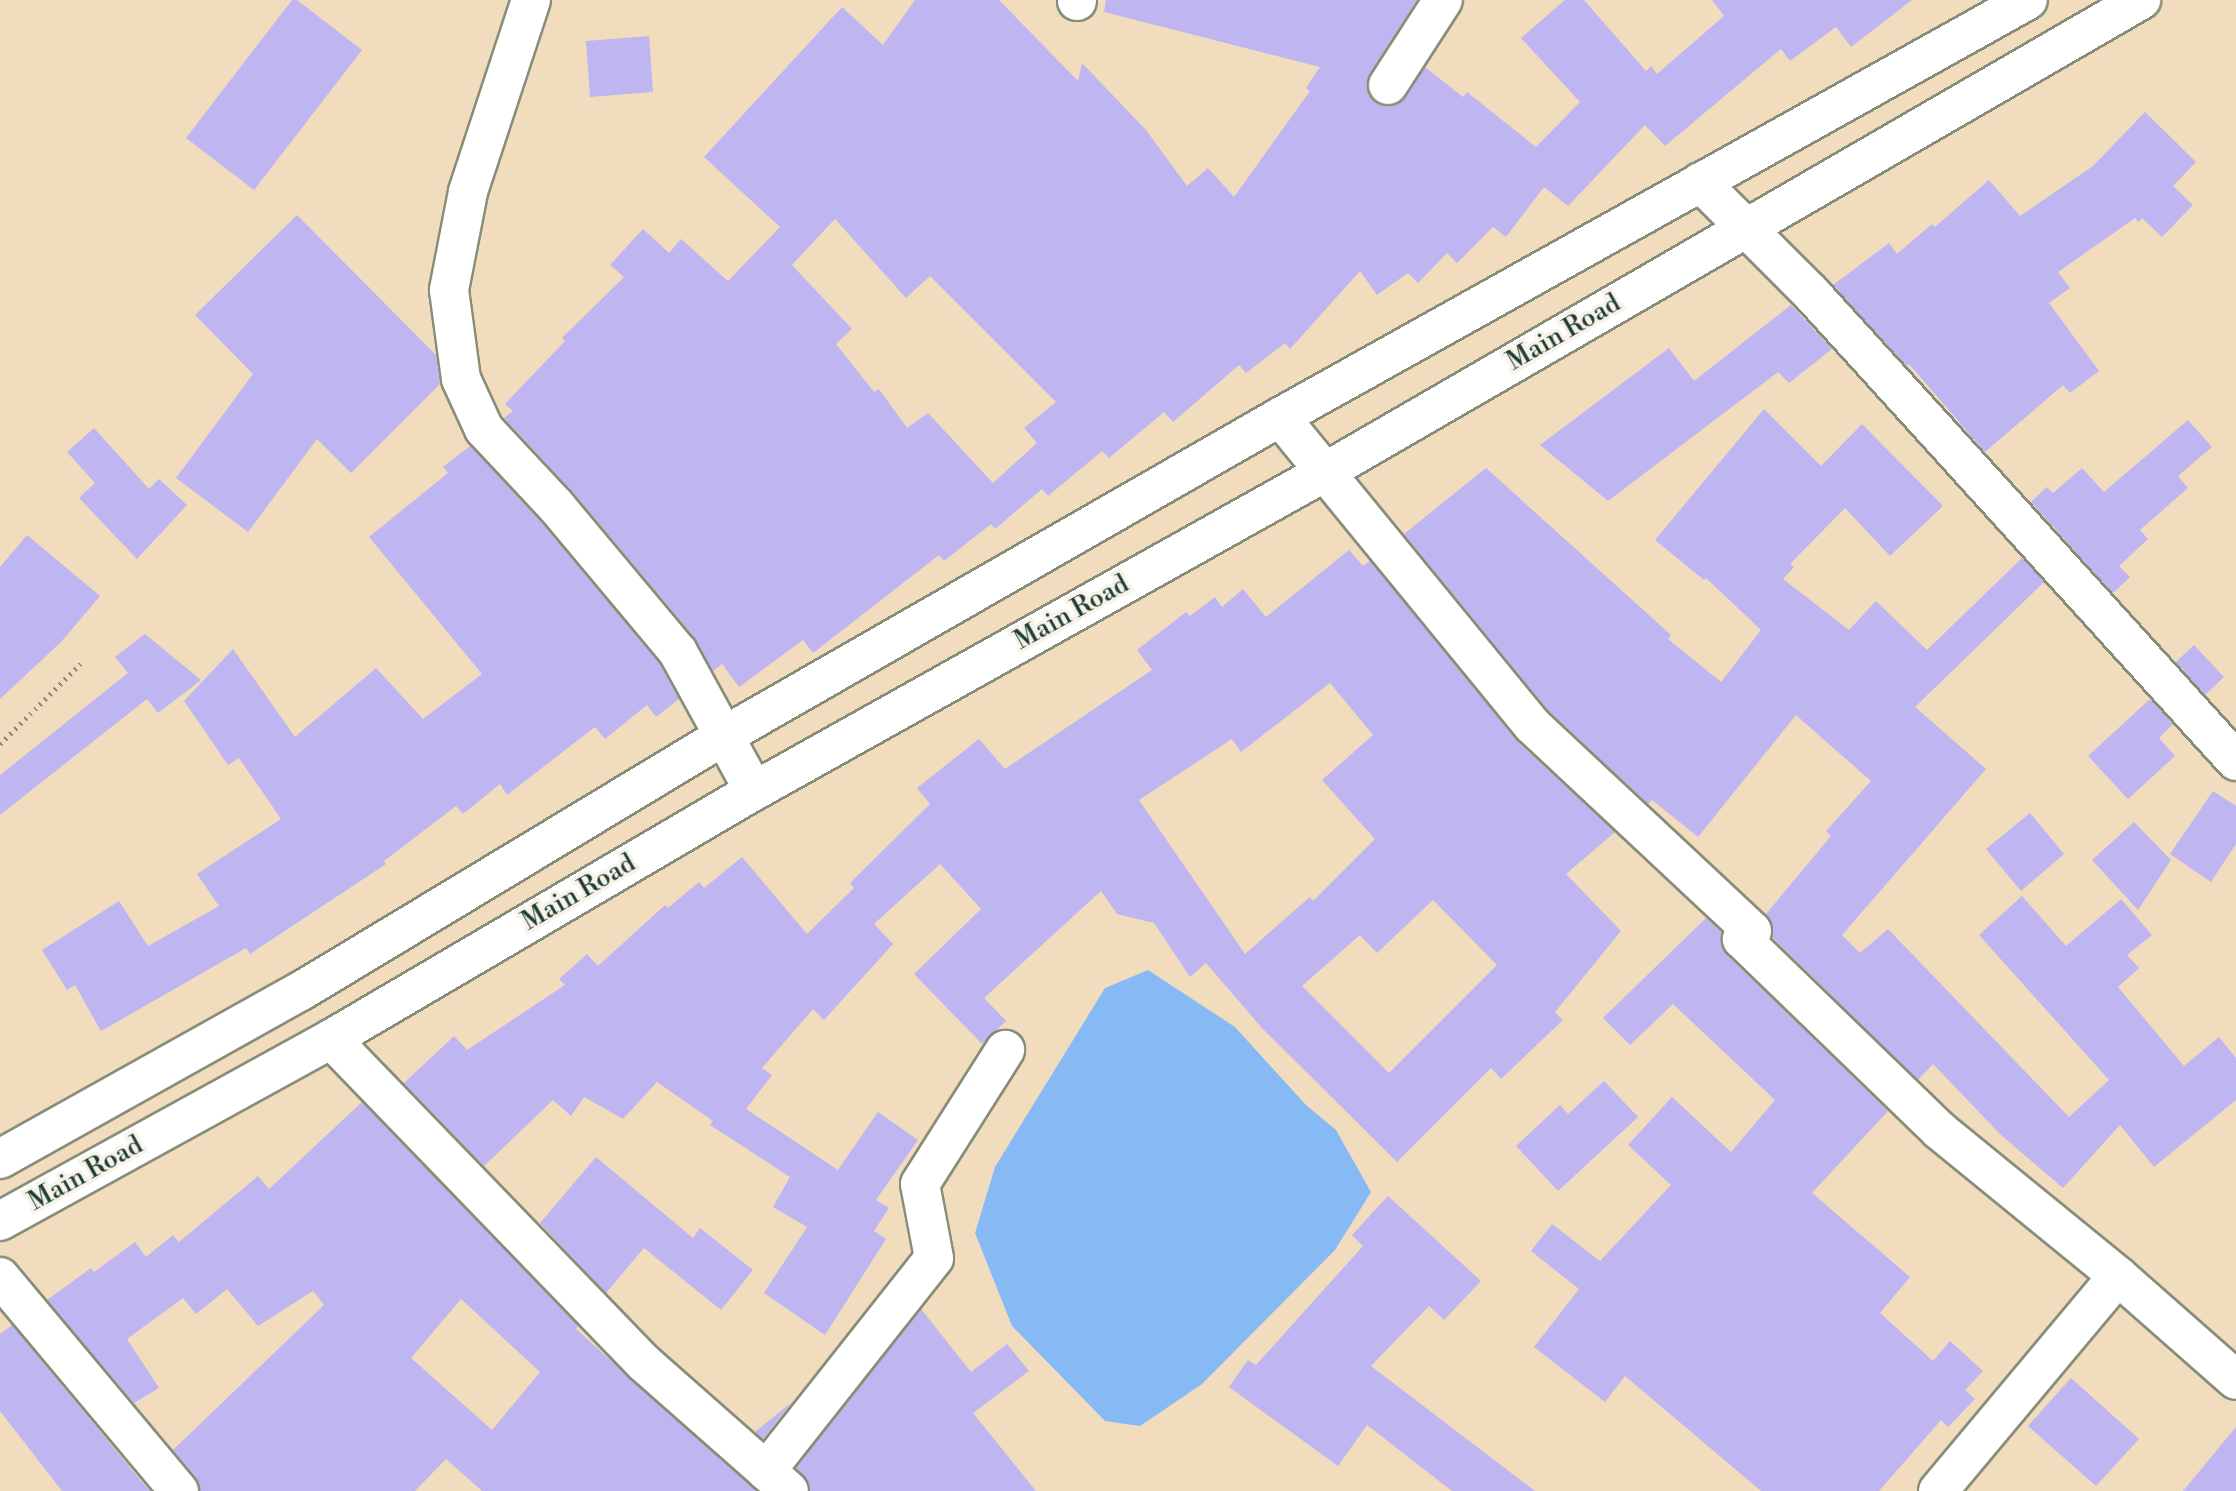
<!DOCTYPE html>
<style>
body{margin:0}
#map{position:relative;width:2236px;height:1491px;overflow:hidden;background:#f1ddbe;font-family:"Libre Bodoni",serif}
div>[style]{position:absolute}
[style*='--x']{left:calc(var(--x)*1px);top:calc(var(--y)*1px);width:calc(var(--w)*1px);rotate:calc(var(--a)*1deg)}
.water>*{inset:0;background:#87baf5}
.building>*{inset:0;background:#beb5f1}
.path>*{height:4.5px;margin-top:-2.25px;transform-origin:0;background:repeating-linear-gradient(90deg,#888d79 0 2px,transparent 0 7px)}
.roads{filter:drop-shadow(2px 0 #888d79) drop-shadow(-2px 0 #888d79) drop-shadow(0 2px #888d79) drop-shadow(0 -2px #888d79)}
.minor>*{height:38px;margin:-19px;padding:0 19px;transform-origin:19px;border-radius:19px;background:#fff}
.primary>*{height:38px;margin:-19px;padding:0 19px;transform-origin:19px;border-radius:19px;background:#fff}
span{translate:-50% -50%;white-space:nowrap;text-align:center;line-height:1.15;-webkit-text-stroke:7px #f7f3e8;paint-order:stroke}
.street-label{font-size:26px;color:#1f3d34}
</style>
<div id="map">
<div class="water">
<div style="clip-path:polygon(1148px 970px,1235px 1027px,1306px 1105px,1336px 1130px,1371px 1192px,1335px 1250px,1202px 1384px,1140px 1426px,1105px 1421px,1012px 1326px,975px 1233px,995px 1167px,1105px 988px)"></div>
</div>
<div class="building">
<div style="clip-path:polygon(292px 0,297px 0,362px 50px,254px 190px,186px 138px)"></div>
<div style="clip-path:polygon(evenodd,915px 0,999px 0,1078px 81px,1082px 63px,1146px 130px,1187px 186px,1208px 168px,1234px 197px,1310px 91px,1306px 88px,1320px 67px,1104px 12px,1106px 0,1417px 0,1370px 73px,1366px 85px,1369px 96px,1376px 103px,1386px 107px,1397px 105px,1406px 97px,1425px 67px,1463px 97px,1467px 92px,1536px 147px,1580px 102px,1521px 38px,1565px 0,1584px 0,1646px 71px,1651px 66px,1657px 74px,1724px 16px,1712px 0,1912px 0,1851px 47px,1836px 27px,1790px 61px,1781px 49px,1665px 146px,1645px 125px,1568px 206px,1544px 187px,1506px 237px,1493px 227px,1457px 263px,1447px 253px,1418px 283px,1408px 273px,1377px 295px,1360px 271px,1290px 349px,1285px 343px,1246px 373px,1239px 365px,1173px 422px,1164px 412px,1109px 458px,1102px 451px,1048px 496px,1042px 489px,995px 529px,991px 524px,944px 561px,939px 555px,813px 653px,803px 640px,739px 687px,722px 664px,713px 671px,695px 638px,573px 492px,504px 418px,513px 411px,505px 404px,565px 341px,562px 338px,624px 277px,610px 265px,643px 229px,669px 253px,681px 239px,728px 281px,780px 227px,704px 157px,842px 7px,883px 45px,915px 0,835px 219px,906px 298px,930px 276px,1056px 402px,1024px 428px,1037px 443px,993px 483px,928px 413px,907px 428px,879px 389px,874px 392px,836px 344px,852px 329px,792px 265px,835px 219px)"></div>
<div style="clip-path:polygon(649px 36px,653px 92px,590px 97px,586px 41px)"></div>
<div style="clip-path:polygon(2145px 112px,2196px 162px,2173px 186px,2193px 205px,2162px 237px,2142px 218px,2139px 222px,2135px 218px,2058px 272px,2070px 288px,2049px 303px,2099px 371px,2070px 393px,2063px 385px,1985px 452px,1909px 364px,1907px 366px,1833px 285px,1889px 243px,1897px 254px,1932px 224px,1935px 227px,1989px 180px,2020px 216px,2093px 166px)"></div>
<div style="clip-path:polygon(297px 215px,436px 355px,440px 384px,351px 473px,317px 439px,248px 532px,176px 478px,253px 374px,195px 315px)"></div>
<div style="clip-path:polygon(1791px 305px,1832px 349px,1789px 383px,1778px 372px,1608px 501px,1540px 445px,1669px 348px,1694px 381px)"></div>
<div style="clip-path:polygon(1764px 409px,1821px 466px,1862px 424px,1943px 506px,1890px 556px,1845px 508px,1790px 564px,1794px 567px,1783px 579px,1849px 630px,1876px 601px,1927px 650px,2022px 558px,2044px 582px,1915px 707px,1986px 769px,1842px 935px,1860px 953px,1888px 929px,2069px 1117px,2109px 1080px,1979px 935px,2022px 896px,2066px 946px,2121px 899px,2152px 935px,2127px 955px,2139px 968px,2118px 987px,2184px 1066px,2219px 1037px,2236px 1058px,2236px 1100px,2154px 1167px,2120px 1125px,2063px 1188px,2000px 1134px,1933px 1064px,1918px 1080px,1773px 938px,1773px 925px,1766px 914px,1831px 836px,1826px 831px,1871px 781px,1796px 715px,1698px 837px,1652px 800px,1648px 804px,1548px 710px,1404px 534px,1486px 468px,1671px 635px,1668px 639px,1721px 682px,1761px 630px,1706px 578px,1704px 580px,1655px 540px)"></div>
<div style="clip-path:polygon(2188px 420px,2212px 447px,2178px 476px,2188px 488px,2140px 530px,2148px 539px,2119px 566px,2130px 577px,2113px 593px,2031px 502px,2047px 487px,2053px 493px,2082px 468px,2104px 492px)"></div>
<div style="clip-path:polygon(94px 428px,149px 489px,159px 479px,187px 505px,137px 559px,79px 498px,95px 483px,67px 452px)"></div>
<div style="clip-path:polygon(470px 446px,540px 521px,660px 664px,679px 699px,656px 717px,647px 705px,605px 739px,595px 727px,507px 795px,500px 784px,463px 814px,456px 806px,384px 861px,386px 864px,250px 954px,246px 948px,101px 1031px,75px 985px,67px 990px,42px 950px,119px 901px,148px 946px,219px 906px,197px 874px,281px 819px,239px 758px,228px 765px,184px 701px,233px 649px,295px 737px,376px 668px,423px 719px,482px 674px,369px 537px,448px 473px,443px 467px)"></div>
<div style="clip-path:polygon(27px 535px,100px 596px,61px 642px,0 699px,0 567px)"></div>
<div style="clip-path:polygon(evenodd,1349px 550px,1363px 566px,1370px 561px,1517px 741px,1615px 832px,1566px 874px,1621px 931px,1555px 1012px,1563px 1020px,1501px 1079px,1491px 1068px,1397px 1162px,1262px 1028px,1206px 963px,1190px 977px,1154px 923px,1117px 914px,1101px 891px,984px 998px,1006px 1021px,982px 1044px,914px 974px,981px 909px,940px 864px,874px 924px,893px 944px,824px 1020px,813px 1009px,762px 1068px,772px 1075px,746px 1109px,838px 1170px,878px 1112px,918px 1140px,876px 1200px,889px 1208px,874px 1231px,886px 1239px,825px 1335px,764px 1293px,807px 1227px,773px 1207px,790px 1177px,710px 1125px,713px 1121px,657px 1082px,623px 1119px,584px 1097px,571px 1116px,553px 1100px,484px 1166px,404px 1083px,454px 1036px,467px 1050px,565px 985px,559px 979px,587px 954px,598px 966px,665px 905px,668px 908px,699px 882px,704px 888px,742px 857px,807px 934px,854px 888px,850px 883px,930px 804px,917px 788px,979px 739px,1005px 769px,1152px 670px,1137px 650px,1186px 612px,1190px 616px,1215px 597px,1222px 607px,1243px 589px,1266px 617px,1349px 550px,1330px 683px,1373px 735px,1322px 780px,1375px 839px,1313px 901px,1310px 897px,1245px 954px,1139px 800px,1232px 739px,1241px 752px,1330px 683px,1349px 550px,1433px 900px,1497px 965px,1389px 1073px,1302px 986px,1360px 935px,1377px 953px,1433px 900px)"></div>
<div style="clip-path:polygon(145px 634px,201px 680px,158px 713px,147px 699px,0 815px,0 775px,128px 673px,115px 657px)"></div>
<div style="clip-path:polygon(2194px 645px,2224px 677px,2205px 695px,2176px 662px)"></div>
<div style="clip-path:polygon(2150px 699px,2173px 724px,2159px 738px,2175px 756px,2128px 799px,2088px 756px)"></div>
<div style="clip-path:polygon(2213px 791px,2236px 806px,2236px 844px,2211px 882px,2170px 854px)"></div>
<div style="clip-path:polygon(2030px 813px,2064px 854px,2021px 891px,1986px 849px)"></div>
<div style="clip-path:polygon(2134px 822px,2171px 860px,2138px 910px,2092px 860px)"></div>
<div style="clip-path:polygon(1706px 918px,1721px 932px,1721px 943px,1727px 955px,1888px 1111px,1812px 1193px,1910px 1277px,1880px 1313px,1933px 1361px,1950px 1341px,1983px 1371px,1965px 1390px,1975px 1399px,1948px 1427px,1941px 1420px,1879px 1491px,1761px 1491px,1625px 1376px,1605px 1402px,1534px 1347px,1579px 1289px,1531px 1251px,1552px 1224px,1600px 1261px,1671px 1185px,1628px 1145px,1672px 1097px,1731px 1152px,1775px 1100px,1673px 1004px,1630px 1045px,1603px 1018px)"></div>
<div style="clip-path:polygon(1604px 1081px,1638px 1117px,1558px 1191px,1516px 1146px,1560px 1105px,1568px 1114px)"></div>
<div style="clip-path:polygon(evenodd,362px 1102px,578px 1326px,576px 1329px,756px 1491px,482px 1491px,446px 1459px,415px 1491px,200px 1491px,196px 1477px,173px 1450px,324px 1305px,313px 1291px,258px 1326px,227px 1289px,196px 1314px,183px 1298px,127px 1339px,159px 1388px,134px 1403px,47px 1300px,91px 1268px,94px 1272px,135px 1242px,146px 1257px,173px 1235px,179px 1242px,258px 1176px,269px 1189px,362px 1102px,461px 1299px,540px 1372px,492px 1430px,411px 1358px,461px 1299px)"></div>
<div style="clip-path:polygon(596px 1157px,693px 1238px,700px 1228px,753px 1270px,721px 1310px,644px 1248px,606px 1293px,540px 1223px)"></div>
<div style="clip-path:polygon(1388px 1196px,1481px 1281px,1444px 1320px,1429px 1306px,1371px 1366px,1535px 1491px,1452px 1491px,1367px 1425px,1338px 1466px,1229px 1387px,1248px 1360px,1256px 1365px,1363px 1246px,1352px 1235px)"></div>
<div style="clip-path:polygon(921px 1309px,971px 1372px,1007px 1344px,1029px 1371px,973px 1413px,1036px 1491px,810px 1491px,809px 1483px,796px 1468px)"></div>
<div style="clip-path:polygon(12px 1325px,141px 1481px,150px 1491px,62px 1491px,0 1411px,0 1334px)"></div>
<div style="clip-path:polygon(2071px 1378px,2139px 1439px,2096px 1486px,2028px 1426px)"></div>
<div style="clip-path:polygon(792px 1402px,763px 1439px,755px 1432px)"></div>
<div style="clip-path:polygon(2236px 1427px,2236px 1491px,2183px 1491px)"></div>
</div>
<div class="path">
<div style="--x:0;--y:744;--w:117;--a:-45"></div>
</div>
<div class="roads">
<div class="minor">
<div style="--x:531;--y:0;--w:202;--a:108.2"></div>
<div style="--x:468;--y:192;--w:100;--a:101"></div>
<div style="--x:449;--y:290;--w:90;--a:82.3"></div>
<div style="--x:461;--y:379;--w:55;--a:65.3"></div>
<div style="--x:484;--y:429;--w:105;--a:46.9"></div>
<div style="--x:556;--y:506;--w:190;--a:50.1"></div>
<div style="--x:678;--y:652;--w:158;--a:61.3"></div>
<div style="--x:1077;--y:1;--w:1;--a:-90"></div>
<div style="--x:1388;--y:85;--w:101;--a:-57.1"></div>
<div style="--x:1700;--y:182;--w:157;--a:45"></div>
<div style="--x:1811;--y:293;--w:632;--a:47.76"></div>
<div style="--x:1280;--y:417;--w:398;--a:50.7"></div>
<div style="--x:1532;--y:725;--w:301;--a:43.1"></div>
<div style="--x:1752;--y:931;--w:13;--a:141"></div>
<div style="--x:1742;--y:939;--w:274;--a:44.1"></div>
<div style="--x:1939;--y:1130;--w:231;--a:39.2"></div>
<div style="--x:2118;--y:1276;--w:157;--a:41.4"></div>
<div style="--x:331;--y:1039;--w:450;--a:46"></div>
<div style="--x:644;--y:1363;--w:193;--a:41.4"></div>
<div style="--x:0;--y:1277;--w:279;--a:50.1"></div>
<div style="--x:766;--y:1471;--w:271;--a:-51.7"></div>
<div style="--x:934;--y:1258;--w:75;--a:-100.7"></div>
<div style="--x:920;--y:1184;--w:159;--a:-57.6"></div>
<div style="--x:1938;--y:1491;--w:280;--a:-50.1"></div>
</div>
<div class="primary">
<div style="--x:0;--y:1159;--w:345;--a:-29.2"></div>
<div style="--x:301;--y:991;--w:492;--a:-31.1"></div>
<div style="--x:722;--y:737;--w:643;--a:-29.83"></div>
<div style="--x:1280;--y:417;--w:856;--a:-29.14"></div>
<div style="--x:0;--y:1221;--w:378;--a:-28.8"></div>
<div style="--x:331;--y:1039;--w:490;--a:-30.4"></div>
<div style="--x:754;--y:791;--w:654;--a:-29.19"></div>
<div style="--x:1325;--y:472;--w:943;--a:-30.05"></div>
</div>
</div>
<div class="street-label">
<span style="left:1564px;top:333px;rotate:-30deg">Main Road</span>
<span style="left:1072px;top:613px;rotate:-29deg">Main Road</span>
<span style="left:579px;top:893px;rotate:-30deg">Main Road</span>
<span style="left:86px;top:1174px;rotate:-29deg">Main Road</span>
</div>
</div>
